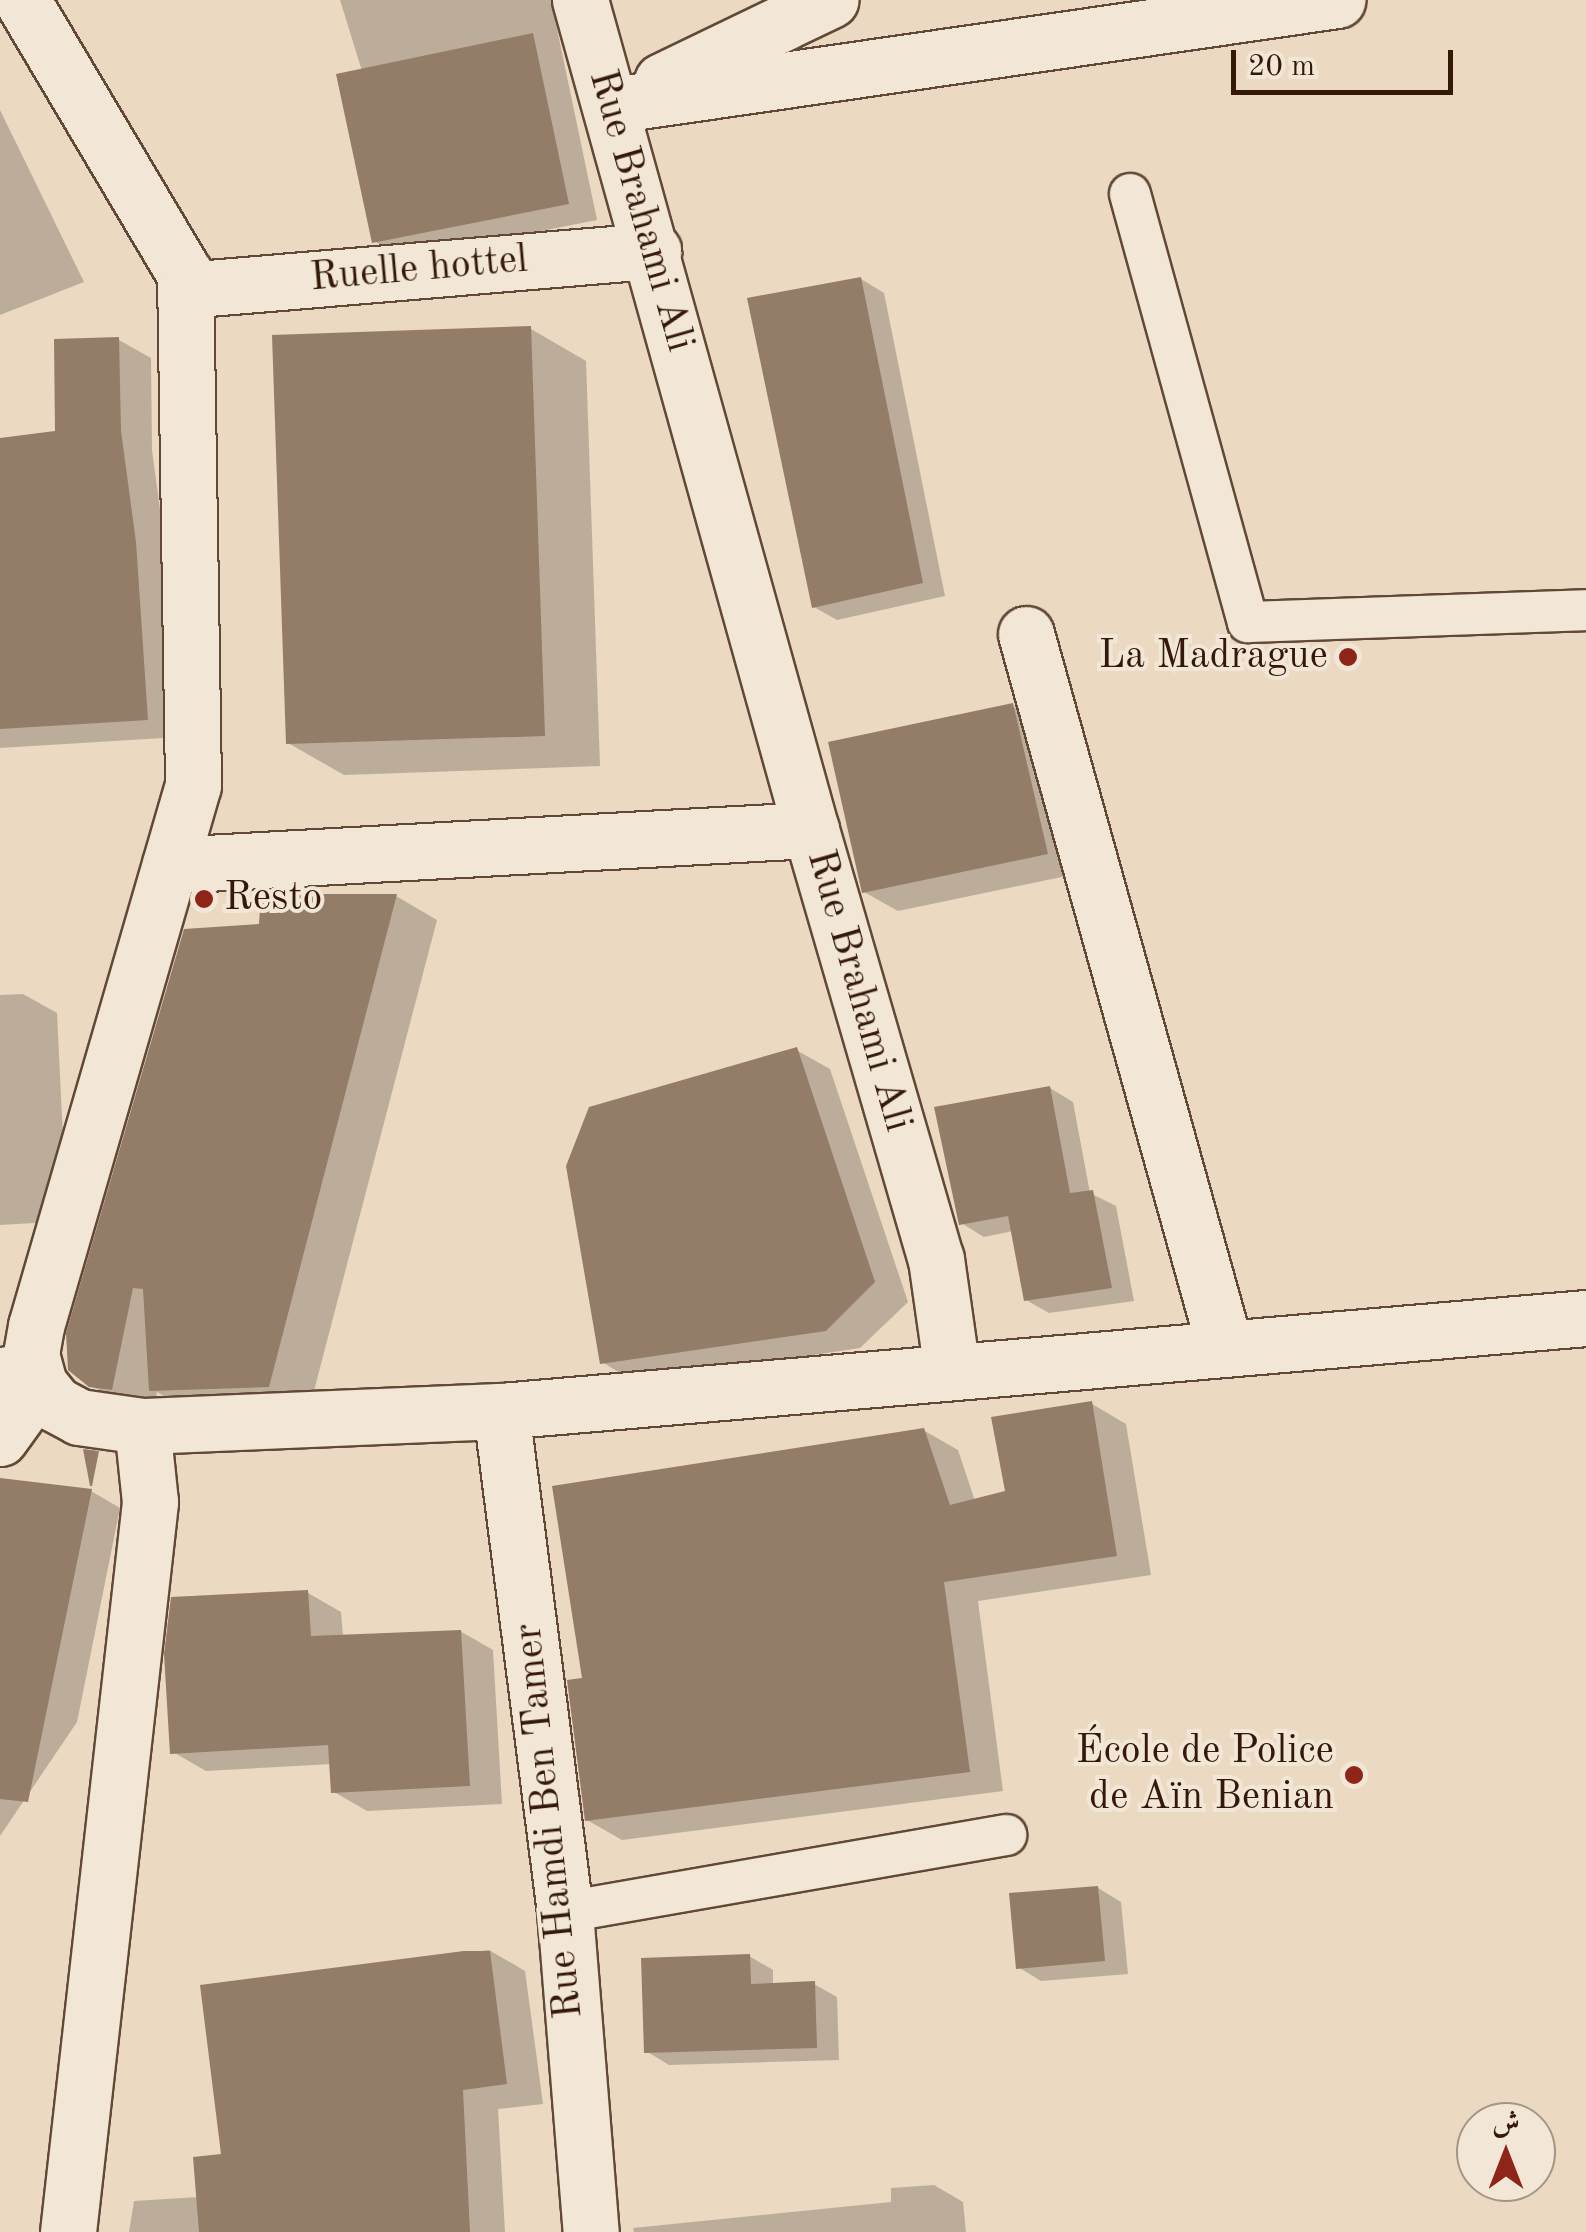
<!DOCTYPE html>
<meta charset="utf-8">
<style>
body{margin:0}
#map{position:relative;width:1586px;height:2232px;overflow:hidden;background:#ebd9c1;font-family:"Old Standard TT",Amiri,serif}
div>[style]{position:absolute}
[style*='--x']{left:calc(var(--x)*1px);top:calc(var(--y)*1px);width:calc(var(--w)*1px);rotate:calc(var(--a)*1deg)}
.shadow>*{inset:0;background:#0003}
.building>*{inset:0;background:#937c68}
.roads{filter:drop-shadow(2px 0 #624836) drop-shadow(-2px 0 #624836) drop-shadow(0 2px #624836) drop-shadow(0 -2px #624836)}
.service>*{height:40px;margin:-20px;padding:0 20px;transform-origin:20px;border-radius:20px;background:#f2e6d7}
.minor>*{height:55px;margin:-27.5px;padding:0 27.5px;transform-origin:27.5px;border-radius:27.5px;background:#f2e6d7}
.dots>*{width:28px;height:28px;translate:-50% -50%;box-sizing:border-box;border:5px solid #f2e6d7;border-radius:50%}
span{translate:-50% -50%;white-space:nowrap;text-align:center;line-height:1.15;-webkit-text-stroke:8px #f2e6d7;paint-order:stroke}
.street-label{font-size:40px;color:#341808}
.poi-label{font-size:40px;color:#341808}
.right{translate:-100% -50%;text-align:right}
.left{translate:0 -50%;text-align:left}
.north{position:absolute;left:1456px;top:2102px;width:100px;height:100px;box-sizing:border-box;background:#f2e6d7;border:2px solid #a69484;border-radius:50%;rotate:0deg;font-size:28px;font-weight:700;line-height:40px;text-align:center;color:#341808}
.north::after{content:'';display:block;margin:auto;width:35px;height:45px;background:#8f2418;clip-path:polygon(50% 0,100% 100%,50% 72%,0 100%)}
.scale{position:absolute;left:1231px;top:50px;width:222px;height:45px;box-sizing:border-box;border:5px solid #341808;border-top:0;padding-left:12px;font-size:30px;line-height:35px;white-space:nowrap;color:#341808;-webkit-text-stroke:8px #f2e6d7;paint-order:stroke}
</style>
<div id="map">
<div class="shadow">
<div style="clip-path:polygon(340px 0,551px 0,597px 220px,403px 258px,374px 241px,362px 71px)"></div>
<div style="clip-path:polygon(0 110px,84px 282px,0 315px)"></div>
<div style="clip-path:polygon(861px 279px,884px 293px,945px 596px,837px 620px,814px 607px)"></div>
<div style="clip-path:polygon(531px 329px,586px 361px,600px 766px,344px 775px,288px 743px)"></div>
<div style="clip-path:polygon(119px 340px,151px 358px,152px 450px,167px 561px,179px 737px,0 748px,0 441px,57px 433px)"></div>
<div style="clip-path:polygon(1012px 706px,1046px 725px,1081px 873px,898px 911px,864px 892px)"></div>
<div style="clip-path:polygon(396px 896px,437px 920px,309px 1410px,193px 1413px,157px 1392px,153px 1412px,133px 1409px,90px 1385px,261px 926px)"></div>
<div style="clip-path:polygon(23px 994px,57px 1013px,67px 1221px,0 1225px,0 995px)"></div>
<div style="clip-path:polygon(796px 1050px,830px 1069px,908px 1302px,860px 1348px,635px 1382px,602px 1362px)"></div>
<div style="clip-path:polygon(1050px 1088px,1073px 1102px,1090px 1193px,1116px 1206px,1134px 1301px,1049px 1313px,1026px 1300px,1013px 1231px,984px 1237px,961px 1223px)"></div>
<div style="clip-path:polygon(1092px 1404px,1126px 1424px,1151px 1575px,978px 1601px,1003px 1791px,622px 1840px,587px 1820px,585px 1680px,923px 1430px,958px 1450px,975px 1501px,1008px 1492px)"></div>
<div style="clip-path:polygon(0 1481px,91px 1491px,120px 1508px,77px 1722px,0 1836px)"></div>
<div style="clip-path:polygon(308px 1593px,341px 1612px,343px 1637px,460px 1631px,493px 1650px,502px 1804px,367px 1811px,334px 1792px,332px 1764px,206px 1771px,173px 1752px)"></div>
<div style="clip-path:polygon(1098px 1888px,1121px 1902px,1128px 1974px,1041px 1981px,1018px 1967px)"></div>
<div style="clip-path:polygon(489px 1950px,525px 1971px,543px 2104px,498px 2109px,505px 2232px,129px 2232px,134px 2201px,199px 2197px,224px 2156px,203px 1987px)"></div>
<div style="clip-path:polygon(749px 1956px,773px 1970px,773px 1985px,814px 1984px,837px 1997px,839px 2060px,669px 2065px,646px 2051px)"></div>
<div style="clip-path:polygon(934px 2185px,963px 2202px,966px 2232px,634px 2232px,633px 2228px,891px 2202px,891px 2188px)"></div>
</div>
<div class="building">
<div style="clip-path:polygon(533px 33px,569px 204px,372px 243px,336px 74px)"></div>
<div style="clip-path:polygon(861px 277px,923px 583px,812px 608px,747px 298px)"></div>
<div style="clip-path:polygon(531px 326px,545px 736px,286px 744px,272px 335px)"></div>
<div style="clip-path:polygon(119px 337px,121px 431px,136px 542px,148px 720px,0 729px,0 438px,55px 431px,54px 339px)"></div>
<div style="clip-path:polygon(1013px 703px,1048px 854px,862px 893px,828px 742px)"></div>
<div style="clip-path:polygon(261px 894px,397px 894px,269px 1387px,149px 1391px,143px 1289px,133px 1288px,112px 1390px,89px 1387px,68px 1370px,66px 1333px,184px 929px,259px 924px)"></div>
<div style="clip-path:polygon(797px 1047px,875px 1282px,826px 1331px,600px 1364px,566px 1166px,589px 1107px)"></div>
<div style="clip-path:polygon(1050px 1086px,1070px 1193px,1093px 1190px,1112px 1288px,1024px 1301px,1008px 1216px,959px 1225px,934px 1107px)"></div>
<div style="clip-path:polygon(1092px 1401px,1117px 1556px,944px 1582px,970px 1772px,585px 1821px,567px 1680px,582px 1678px,552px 1486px,924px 1428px,950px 1505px,1005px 1491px,991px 1417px)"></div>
<div style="clip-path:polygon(83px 1449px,99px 1451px,92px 1486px,90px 1486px)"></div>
<div style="clip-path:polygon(0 1478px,92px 1489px,28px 1802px,0 1799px)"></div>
<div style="clip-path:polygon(308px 1590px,311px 1636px,461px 1630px,470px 1786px,331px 1793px,328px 1745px,170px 1754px,164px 1654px,171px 1597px)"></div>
<div style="clip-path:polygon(1098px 1886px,1105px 1961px,1016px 1969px,1009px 1893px)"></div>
<div style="clip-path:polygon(464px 1951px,490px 1951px,507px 2084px,463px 2090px,470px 2232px,199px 2232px,193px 2157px,221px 2154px,200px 1985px)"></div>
<div style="clip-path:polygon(750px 1954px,751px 1984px,815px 1981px,817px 2048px,644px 2053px,641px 1958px)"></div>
</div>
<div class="roads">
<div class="service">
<div style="--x:1130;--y:194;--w:444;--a:74.6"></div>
<div style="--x:1248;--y:622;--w:338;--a:-2"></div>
<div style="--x:565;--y:1912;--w:448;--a:-9.9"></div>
</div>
<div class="minor">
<div style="--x:22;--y:0;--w:319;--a:59.3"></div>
<div style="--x:185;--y:274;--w:511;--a:89.1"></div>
<div style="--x:193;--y:785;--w:563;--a:106.18"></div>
<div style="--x:36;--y:1326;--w:28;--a:100"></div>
<div style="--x:31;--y:1354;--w:31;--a:75"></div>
<div style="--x:39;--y:1384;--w:26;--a:51"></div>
<div style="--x:55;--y:1404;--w:27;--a:28"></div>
<div style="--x:79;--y:1417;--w:64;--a:8.1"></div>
<div style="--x:142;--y:1426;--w:359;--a:-2.4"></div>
<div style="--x:501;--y:1411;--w:1089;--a:-4.9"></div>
<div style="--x:580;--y:0;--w:862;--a:74.45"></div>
<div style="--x:811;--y:830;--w:447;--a:73.8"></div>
<div style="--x:936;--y:1259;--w:113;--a:81.9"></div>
<div style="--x:662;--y:81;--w:187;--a:-25.7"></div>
<div style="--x:612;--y:105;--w:733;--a:-8.24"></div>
<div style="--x:185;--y:290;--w:470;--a:-4.8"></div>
<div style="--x:1026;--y:634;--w:741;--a:74.43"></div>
<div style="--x:170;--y:865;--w:642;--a:-3.13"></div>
<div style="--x:501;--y:1411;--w:505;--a:82.72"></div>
<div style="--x:565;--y:1912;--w:321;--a:85.4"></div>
<div style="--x:0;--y:1438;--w:67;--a:-54.2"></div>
<div style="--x:39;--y:1384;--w:33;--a:-162"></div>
<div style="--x:68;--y:2232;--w:735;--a:-83.59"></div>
<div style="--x:150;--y:1502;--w:76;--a:-96"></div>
</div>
</div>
<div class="dots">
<div style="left:1348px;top:657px;background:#8f2418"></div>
<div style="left:204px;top:899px;background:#8f2418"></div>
<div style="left:1354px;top:1775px;background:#8f2418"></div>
</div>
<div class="street-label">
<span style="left:640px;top:211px;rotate:74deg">Rue Brahami Ali</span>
<span style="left:419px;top:270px;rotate:-5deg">Ruelle hottel</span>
<span style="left:858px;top:991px;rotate:74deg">Rue Brahami Ali</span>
<span style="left:550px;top:1821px;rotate:-96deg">Rue Hamdi Ben Tamer</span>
</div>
<div class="poi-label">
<span class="right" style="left:1328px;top:657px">La Madrague</span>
<span class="left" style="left:224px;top:899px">Resto</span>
<span class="right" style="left:1334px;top:1775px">École de Police<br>de Aïn Benian</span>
</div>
<div class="north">ش</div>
<div class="scale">20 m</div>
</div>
